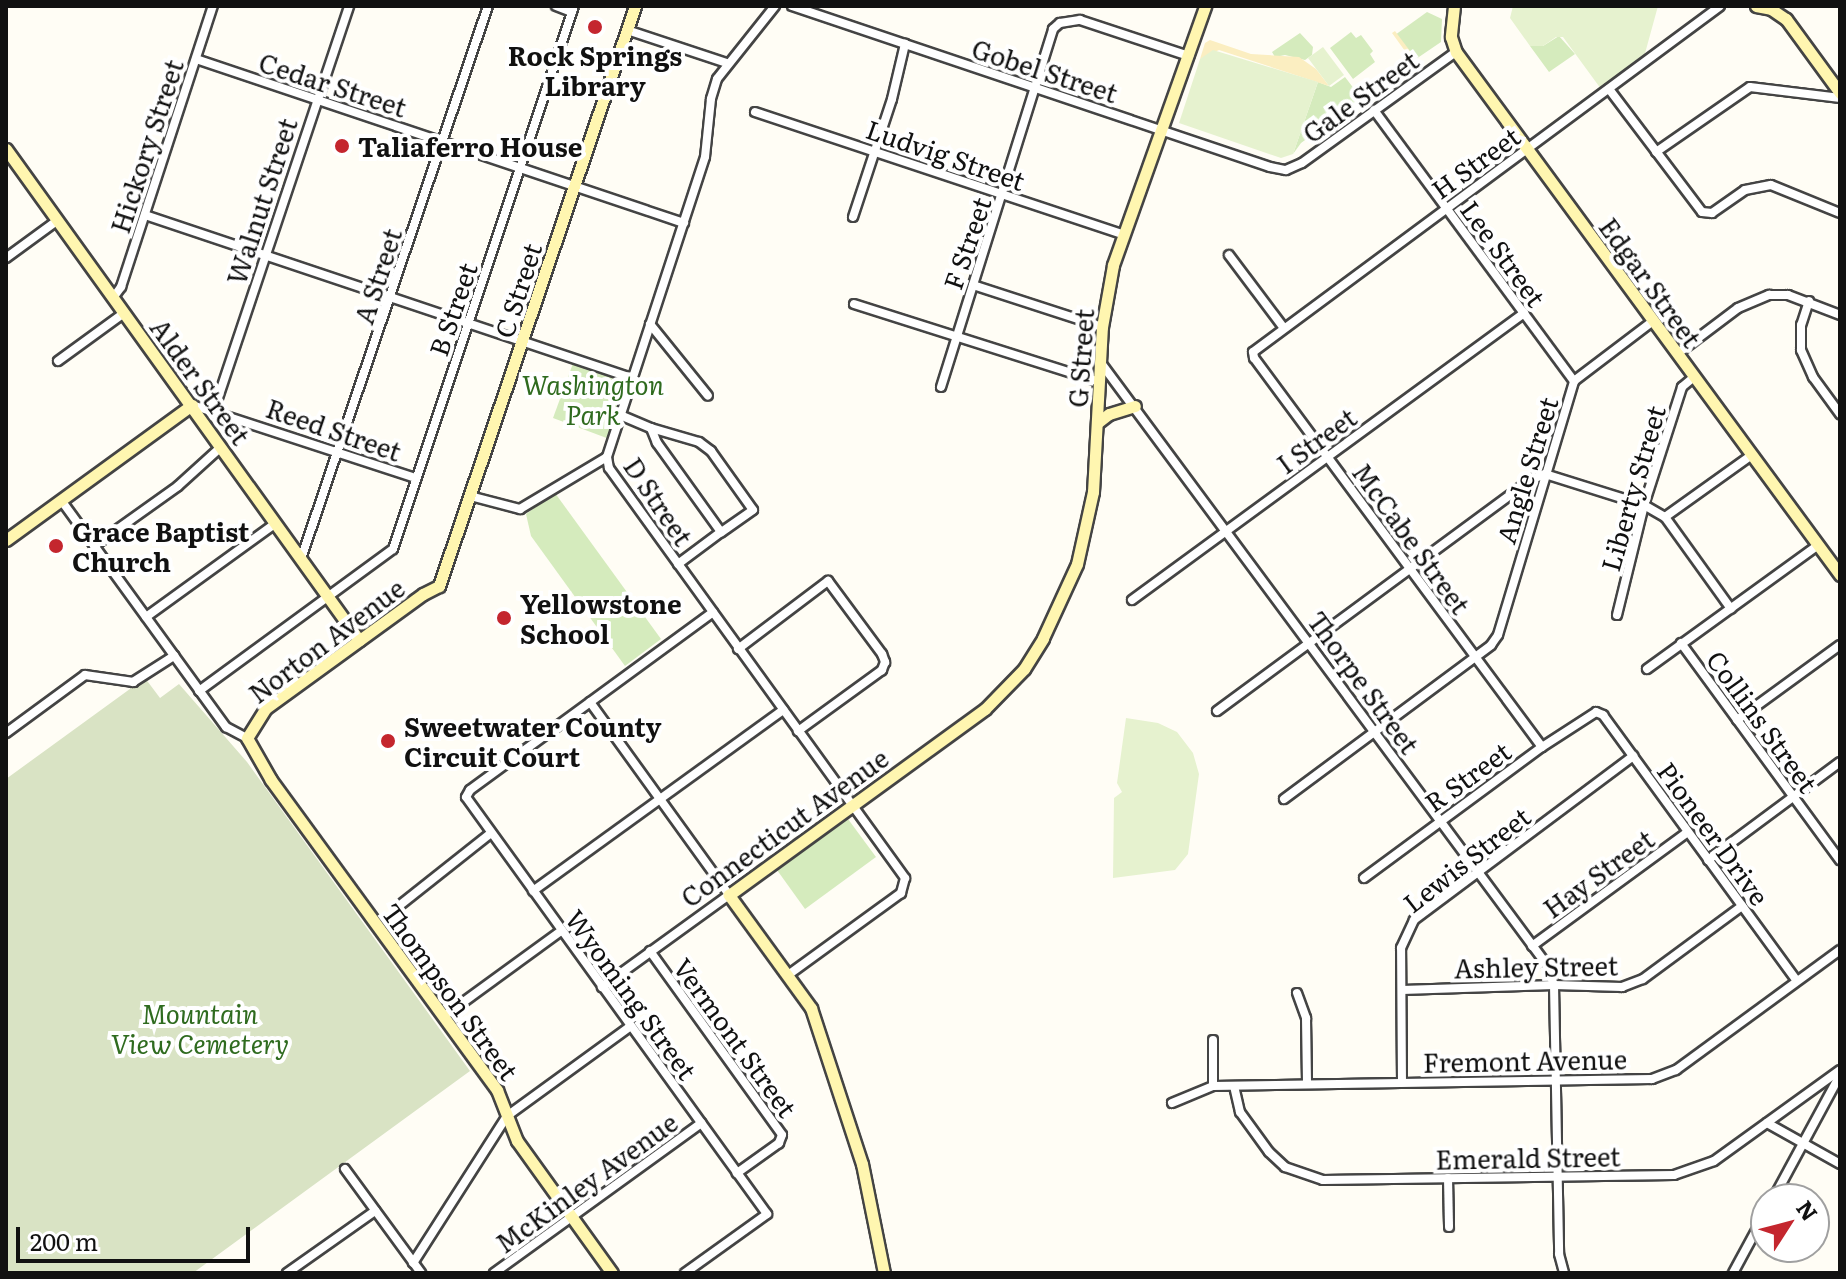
<!DOCTYPE html>
<style>
body{margin:0}
#map{position:relative;width:1846px;height:1279px;overflow:hidden;background:#fffdf5;font-family:Literata,serif}
div>[style]{position:absolute}
[style*='--x']{left:calc(var(--x)*1px);top:calc(var(--y)*1px);width:calc(var(--w)*1px);rotate:calc(var(--a)*1deg)}
.green>*{inset:0;background:#d5ebbd}
.sand>*{inset:0;background:#fbeec1}
.cemetery>*{inset:0;background:#d9e3c4}
.pitch>*{inset:0;background:#e6f2cf}
.roads{filter:drop-shadow(2px 0 #444) drop-shadow(-2px 0 #444) drop-shadow(0 2px #444) drop-shadow(0 -2px #444)}
.street>*{height:8px;margin:-4px;padding:0 4px;transform-origin:4px;border-radius:4px;background:#fff}
.secondary>*{height:11px;margin:-5.5px;padding:0 5.5px;transform-origin:5.5px;border-radius:5.5px;background:#fff6b0}
.dots>*{width:22px;height:22px;translate:-50% -50%;box-sizing:border-box;border:4px solid #fff;border-radius:50%}
span{translate:-50% -50%;white-space:nowrap;text-align:center;line-height:1.15;-webkit-text-stroke:8px #fff;paint-order:stroke}
.poi-label{font-size:26px;color:#111;font-weight:700}
.left{translate:0 -50%;text-align:left}
.street-label{font-size:26px;color:#111}
.park-label{font-size:26px;color:#2f6b1f;font-style:italic}
.frame{position:absolute;inset:0;border:8px solid #111;pointer-events:none}
.north{position:absolute;left:1750px;top:1183px;width:80px;height:80px;box-sizing:border-box;background:#fff;border:2px solid #a0a0a0;border-radius:50%;rotate:54deg;font-size:22px;font-weight:700;line-height:32px;text-align:center;color:#111}
.north::after{content:'';display:block;margin:auto;width:28px;height:36px;background:#c4262e;clip-path:polygon(50% 0,100% 100%,50% 72%,0 100%)}
.scale{position:absolute;left:16px;top:1227px;width:234px;height:36px;box-sizing:border-box;border:4px solid #111;border-top:0;padding-left:10px;font-size:24px;line-height:28px;white-space:nowrap;color:#111;-webkit-text-stroke:6px #fff;paint-order:stroke}
</style>
<div id="map">
<div class="green">
<div style="clip-path:polygon(1427px 12px,1442px 19px,1441px 42px,1416px 59px,1395px 35px)"></div>
<div style="clip-path:polygon(1351px 32px,1356px 38px,1361px 35px,1373px 51px,1370px 54px,1375px 62px,1353px 79px,1330px 48px)"></div>
<div style="clip-path:polygon(1300px 33px,1313px 47px,1312px 55px,1305px 60px,1285px 55px,1275px 57px,1272px 52px)"></div>
<div style="clip-path:polygon(1559px 36px,1575px 54px,1549px 72px,1530px 46px,1543px 46px)"></div>
<div style="clip-path:polygon(1345px 77px,1358px 94px,1357px 102px,1301px 143px,1293px 154px,1318px 82px,1331px 87px)"></div>
<div style="clip-path:polygon(575px 358px,632px 378px,612px 440px,553px 418px)"></div>
<div style="clip-path:polygon(555px 493px,661px 639px,625px 666px,531px 536px,526px 514px)"></div>
<div style="clip-path:polygon(848px 819px,876px 857px,805px 909px,777px 870px)"></div>
</div>
<div class="sand">
<div style="clip-path:polygon(1395px 31px,1416px 59px,1369px 93px,1362px 92px,1359px 89px,1381px 74px,1384px 77px,1410px 58px,1392px 33px)"></div>
<div style="clip-path:polygon(1210px 40px,1251px 54px,1299px 57px,1316px 69px,1329px 86px,1219px 50px,1200px 59px,1205px 43px)"></div>
</div>
<div class="cemetery">
<div style="clip-path:polygon(145px 678px,160px 698px,179px 684px,247px 762px,470px 1071px,193px 1273px,6px 1273px,6px 779px)"></div>
</div>
<div class="pitch">
<div style="clip-path:polygon(1513px 6px,1658px 6px,1644px 57px,1601px 89px,1563px 37px,1556px 37px,1543px 46px,1530px 46px,1510px 18px)"></div>
<div style="clip-path:polygon(1323px 47px,1344px 75px,1329px 86px,1308px 58px)"></div>
<div style="clip-path:polygon(1213px 50px,1318px 82px,1293px 154px,1281px 158px,1179px 123px,1200px 59px)"></div>
<div style="clip-path:polygon(1126px 718px,1158px 723px,1177px 732px,1193px 753px,1199px 774px,1188px 854px,1175px 870px,1113px 878px,1114px 798px,1122px 792px,1117px 783px)"></div>
</div>
<div class="roads">
<div class="street">
<div style="--x:556;--y:6;--w:17;--a:21"></div>
<div style="--x:775;--y:6;--w:93;--a:128.5"></div>
<div style="--x:717;--y:79;--w:21;--a:107"></div>
<div style="--x:711;--y:99;--w:58;--a:95.9"></div>
<div style="--x:705;--y:157;--w:316;--a:108.1"></div>
<div style="--x:607;--y:457;--w:11;--a:80"></div>
<div style="--x:609;--y:468;--w:506;--a:54.17"></div>
<div style="--x:905;--y:878;--w:16;--a:105"></div>
<div style="--x:901;--y:893;--w:140;--a:144"></div>
<div style="--x:792;--y:6;--w:504;--a:18.61"></div>
<div style="--x:1270;--y:167;--w:16;--a:11"></div>
<div style="--x:1286;--y:170;--w:17;--a:-24"></div>
<div style="--x:1302;--y:163;--w:190;--a:-35.8"></div>
<div style="--x:627;--y:30;--w:105;--a:18.3"></div>
<div style="--x:196;--y:59;--w:515;--a:18.58"></div>
<div style="--x:1609;--y:89;--w:154;--a:52.9"></div>
<div style="--x:1702;--y:212;--w:10;--a:6"></div>
<div style="--x:1712;--y:213;--w:40;--a:-34.9"></div>
<div style="--x:1745;--y:190;--w:26;--a:-11"></div>
<div style="--x:1771;--y:185;--w:74;--a:22.1"></div>
<div style="--x:1374;--y:110;--w:337;--a:53.6"></div>
<div style="--x:755;--y:112;--w:389;--a:18.4"></div>
<div style="--x:1656;--y:152;--w:114;--a:-34.7"></div>
<div style="--x:1750;--y:87;--w:91;--a:7"></div>
<div style="--x:145;--y:215;--w:514;--a:18.51"></div>
<div style="--x:853;--y:217;--w:124;--a:-71.7"></div>
<div style="--x:892;--y:99;--w:57;--a:-76.7"></div>
<div style="--x:1229;--y:255;--w:90;--a:53.1"></div>
<div style="--x:6;--y:258;--w:64;--a:-36.2"></div>
<div style="--x:973;--y:285;--w:136;--a:18"></div>
<div style="--x:113;--y:298;--w:14;--a:-54"></div>
<div style="--x:121;--y:287;--w:296;--a:-71.9"></div>
<div style="--x:1809;--y:301;--w:25;--a:108"></div>
<div style="--x:1801;--y:325;--w:25;--a:90"></div>
<div style="--x:1801;--y:350;--w:30;--a:66"></div>
<div style="--x:1813;--y:377;--w:46;--a:53.9"></div>
<div style="--x:854;--y:304;--w:258;--a:17.6"></div>
<div style="--x:650;--y:324;--w:92;--a:51.1"></div>
<div style="--x:1677;--y:354;--w:76;--a:-37"></div>
<div style="--x:1738;--y:308;--w:34;--a:-23"></div>
<div style="--x:1769;--y:295;--w:19;--a:0"></div>
<div style="--x:1788;--y:295;--w:56;--a:21"></div>
<div style="--x:58;--y:361;--w:82;--a:-36"></div>
<div style="--x:1101;--y:363;--w:749;--a:53.47"></div>
<div style="--x:1547;--y:965;--w:21;--a:71"></div>
<div style="--x:1554;--y:985;--w:269;--a:88.9"></div>
<div style="--x:1559;--y:1254;--w:20;--a:75"></div>
<div style="--x:941;--y:387;--w:375;--a:-72.6"></div>
<div style="--x:1053;--y:29;--w:9;--a:-41"></div>
<div style="--x:1060;--y:23;--w:20;--a:-9"></div>
<div style="--x:1080;--y:20;--w:115;--a:18.3"></div>
<div style="--x:192;--y:405;--w:236;--a:18.1"></div>
<div style="--x:214;--y:410;--w:426;--a:-71.5"></div>
<div style="--x:620;--y:415;--w:34;--a:23"></div>
<div style="--x:470;--y:496;--w:52;--a:14.6"></div>
<div style="--x:520;--y:509;--w:101;--a:-30.9"></div>
<div style="--x:61;--y:500;--w:281;--a:54"></div>
<div style="--x:226;--y:727;--w:24;--a:28"></div>
<div style="--x:1665;--y:517;--w:107;--a:-35.5"></div>
<div style="--x:94;--y:546;--w:103;--a:-35.5"></div>
<div style="--x:178;--y:486;--w:58;--a:-42.2"></div>
<div style="--x:301;--y:559;--w:584;--a:-71.32"></div>
<div style="--x:678;--y:564;--w:54;--a:-36.7"></div>
<div style="--x:721;--y:532;--w:110;--a:-125.7"></div>
<div style="--x:657;--y:443;--w:16;--a:-112"></div>
<div style="--x:651;--y:428;--w:50;--a:16.3"></div>
<div style="--x:699;--y:442;--w:15;--a:37"></div>
<div style="--x:711;--y:451;--w:72;--a:54.6"></div>
<div style="--x:753;--y:510;--w:39;--a:145"></div>
<div style="--x:1132;--y:600;--w:486;--a:-36.2"></div>
<div style="--x:1617;--y:615;--w:113;--a:-76.2"></div>
<div style="--x:1644;--y:505;--w:124;--a:-72.1"></div>
<div style="--x:1682;--y:387;--w:16;--a:-40"></div>
<div style="--x:146;--y:617;--w:160;--a:-35.9"></div>
<div style="--x:1681;--y:643;--w:269;--a:53.8"></div>
<div style="--x:738;--y:649;--w:113;--a:-37.1"></div>
<div style="--x:828;--y:581;--w:91;--a:53.5"></div>
<div style="--x:882;--y:654;--w:9;--a:69"></div>
<div style="--x:885;--y:662;--w:9;--a:111"></div>
<div style="--x:882;--y:670;--w:104;--a:144"></div>
<div style="--x:1647;--y:669;--w:211;--a:-35.9"></div>
<div style="--x:199;--y:691;--w:240;--a:-36.2"></div>
<div style="--x:393;--y:549;--w:572;--a:-71.57"></div>
<div style="--x:590;--y:702;--w:238;--a:54.2"></div>
<div style="--x:729;--y:895;--w:157;--a:144.1"></div>
<div style="--x:1217;--y:711;--w:389;--a:-36.4"></div>
<div style="--x:1530;--y:480;--w:16;--a:-22"></div>
<div style="--x:1545;--y:474;--w:104;--a:17.4"></div>
<div style="--x:1644;--y:505;--w:24;--a:30"></div>
<div style="--x:1665;--y:517;--w:113;--a:54.3"></div>
<div style="--x:1737;--y:720;--w:127;--a:-36.1"></div>
<div style="--x:6;--y:733;--w:98;--a:-36.3"></div>
<div style="--x:85;--y:675;--w:49;--a:8.3"></div>
<div style="--x:133;--y:682;--w:49;--a:-32.4"></div>
<div style="--x:1542;--y:747;--w:484;--a:-126.5"></div>
<div style="--x:1254;--y:358;--w:6;--a:-99"></div>
<div style="--x:1253;--y:352;--w:581;--a:-36.53"></div>
<div style="--x:1284;--y:799;--w:258;--a:-36.6"></div>
<div style="--x:1491;--y:645;--w:12;--a:-55"></div>
<div style="--x:1498;--y:635;--w:265;--a:-73.3"></div>
<div style="--x:1574;--y:381;--w:99;--a:-37.2"></div>
<div style="--x:1708;--y:860;--w:164;--a:-36.6"></div>
<div style="--x:1364;--y:878;--w:221;--a:-36.4"></div>
<div style="--x:1542;--y:747;--w:64;--a:-32.9"></div>
<div style="--x:1596;--y:712;--w:8;--a:23"></div>
<div style="--x:1603;--y:715;--w:329;--a:53.9"></div>
<div style="--x:533;--y:891;--w:309;--a:-35.9"></div>
<div style="--x:399;--y:906;--w:116;--a:-38.4"></div>
<div style="--x:1532;--y:946;--w:193;--a:-36.2"></div>
<div style="--x:650;--y:951;--w:226;--a:54.3"></div>
<div style="--x:782;--y:1135;--w:9;--a:111"></div>
<div style="--x:779;--y:1143;--w:52;--a:144.5"></div>
<div style="--x:1402;--y:990;--w:152;--a:-1.9"></div>
<div style="--x:1554;--y:985;--w:68;--a:1.7"></div>
<div style="--x:1622;--y:987;--w:22;--a:-21"></div>
<div style="--x:1643;--y:979;--w:123;--a:-36.4"></div>
<div style="--x:1297;--y:993;--w:27;--a:70"></div>
<div style="--x:1306;--y:1018;--w:65;--a:89.1"></div>
<div style="--x:443;--y:1017;--w:146;--a:-36.1"></div>
<div style="--x:1213;--y:1040;--w:46;--a:90"></div>
<div style="--x:1402;--y:1082;--w:134;--a:-90.4"></div>
<div style="--x:1401;--y:948;--w:31;--a:-65"></div>
<div style="--x:1414;--y:920;--w:274;--a:-36.8"></div>
<div style="--x:1234;--y:1086;--w:27;--a:77"></div>
<div style="--x:1240;--y:1112;--w:49;--a:54.1"></div>
<div style="--x:1269;--y:1152;--w:22;--a:43"></div>
<div style="--x:1285;--y:1167;--w:40;--a:18.9"></div>
<div style="--x:1323;--y:1180;--w:351;--a:-0.8"></div>
<div style="--x:1674;--y:1175;--w:42;--a:-19.3"></div>
<div style="--x:1714;--y:1161;--w:155;--a:-35.8"></div>
<div style="--x:1172;--y:1103;--w:44;--a:-22.5"></div>
<div style="--x:1213;--y:1086;--w:439;--a:-0.9"></div>
<div style="--x:1652;--y:1079;--w:26;--a:-21"></div>
<div style="--x:1676;--y:1070;--w:203;--a:-36.2"></div>
<div style="--x:1767;--y:1123;--w:84;--a:29.3"></div>
<div style="--x:345;--y:1169;--w:129;--a:53.8"></div>
<div style="--x:1448;--y:1178;--w:49;--a:88.8"></div>
<div style="--x:1773;--y:1199;--w:141;--a:-61.6"></div>
<div style="--x:413;--y:1263;--w:174;--a:-57.4"></div>
<div style="--x:507;--y:1116;--w:153;--a:-36"></div>
<div style="--x:287;--y:1273;--w:108;--a:-35.2"></div>
<div style="--x:494;--y:1273;--w:256;--a:-35.9"></div>
<div style="--x:685;--y:1273;--w:101;--a:-35.7"></div>
<div style="--x:767;--y:1214;--w:514;--a:-125.82"></div>
<div style="--x:466;--y:797;--w:8;--a:-60"></div>
<div style="--x:470;--y:790;--w:301;--a:-36.2"></div>
<div style="--x:1733;--y:1273;--w:69;--a:-61.6"></div>
</div>
<div class="secondary">
<div style="--x:1454;--y:6;--w:31;--a:96"></div>
<div style="--x:1451;--y:37;--w:16;--a:72"></div>
<div style="--x:1456;--y:52;--w:649;--a:53.71"></div>
<div style="--x:1756;--y:6;--w:15;--a:11"></div>
<div style="--x:1771;--y:9;--w:18;--a:34"></div>
<div style="--x:1786;--y:19;--w:92;--a:53.9"></div>
<div style="--x:6;--y:149;--w:605;--a:54.29"></div>
<div style="--x:1097;--y:423;--w:15;--a:-37"></div>
<div style="--x:1109;--y:414;--w:27;--a:-17"></div>
<div style="--x:6;--y:540;--w:230;--a:-36"></div>
<div style="--x:612;--y:1273;--w:163;--a:-125.7"></div>
<div style="--x:517;--y:1141;--w:55;--a:-111.4"></div>
<div style="--x:497;--y:1090;--w:384;--a:-126.1"></div>
<div style="--x:271;--y:780;--w:48;--a:-119.7"></div>
<div style="--x:247;--y:738;--w:36;--a:-58"></div>
<div style="--x:266;--y:708;--w:194;--a:-36"></div>
<div style="--x:423;--y:594;--w:18;--a:-27"></div>
<div style="--x:439;--y:586;--w:612;--a:-71.33"></div>
<div style="--x:884;--y:1273;--w:111;--a:-101.4"></div>
<div style="--x:862;--y:1164;--w:164;--a:-108.1"></div>
<div style="--x:811;--y:1008;--w:140;--a:-126"></div>
<div style="--x:729;--y:895;--w:316;--a:-36"></div>
<div style="--x:985;--y:709;--w:56;--a:-45.7"></div>
<div style="--x:1024;--y:669;--w:36;--a:-58"></div>
<div style="--x:1043;--y:638;--w:81;--a:-65.3"></div>
<div style="--x:1077;--y:564;--w:74;--a:-77.5"></div>
<div style="--x:1093;--y:492;--w:165;--a:-86.9"></div>
<div style="--x:1102;--y:327;--w:63;--a:-79.9"></div>
<div style="--x:1113;--y:265;--w:275;--a:-70.4"></div>
</div>
</div>
<div class="dots">
<div style="left:595px;top:27px;background:#c4262e"></div>
<div style="left:342px;top:146px;background:#c4262e"></div>
<div style="left:56px;top:546px;background:#c4262e"></div>
<div style="left:504px;top:618px;background:#c4262e"></div>
<div style="left:388px;top:741px;background:#c4262e"></div>
</div>
<div class="poi-label">
<span style="left:595px;top:70px">Rock Springs<br>Library</span>
<span class="left" style="left:358px;top:146px">Taliaferro House</span>
<span class="left" style="left:72px;top:546px">Grace Baptist<br>Church</span>
<span class="left" style="left:520px;top:618px">Yellowstone<br>School</span>
<span class="left" style="left:404px;top:741px">Sweetwater County<br>Circuit Court</span>
</div>
<div class="street-label">
<span style="left:1045px;top:70px;rotate:18deg">Gobel Street</span>
<span style="left:333px;top:84px;rotate:18deg">Cedar Street</span>
<span style="left:1360px;top:96px;rotate:-36deg">Gale Street</span>
<span style="left:146px;top:146px;rotate:-72deg">Hickory Street</span>
<span style="left:946px;top:154px;rotate:19deg">Ludvig Street</span>
<span style="left:1475px;top:162px;rotate:-36deg">H Street</span>
<span style="left:261px;top:201px;rotate:-72deg">Walnut Street</span>
<span style="left:966px;top:243px;rotate:-71deg">F Street</span>
<span style="left:1504px;top:253px;rotate:54deg">Lee Street</span>
<span style="left:377px;top:276px;rotate:-72deg">A Street</span>
<span style="left:1651px;top:282px;rotate:54deg">Edgar Street</span>
<span style="left:517px;top:290px;rotate:-72deg">C Street</span>
<span style="left:452px;top:309px;rotate:-71deg">B Street</span>
<span style="left:1080px;top:358px;rotate:-86deg">G Street</span>
<span style="left:201px;top:381px;rotate:54deg">Alder Street</span>
<span style="left:334px;top:429px;rotate:19deg">Reed Street</span>
<span style="left:1316px;top:440px;rotate:-36deg">I Street</span>
<span style="left:1526px;top:470px;rotate:-73deg">Angle Street</span>
<span style="left:1632px;top:488px;rotate:-74deg">Liberty Street</span>
<span style="left:659px;top:501px;rotate:56deg">D Street</span>
<span style="left:1412px;top:538px;rotate:54deg">McCabe Street</span>
<span style="left:326px;top:640px;rotate:-37deg">Norton Avenue</span>
<span style="left:1364px;top:682px;rotate:54deg">Thorpe Street</span>
<span style="left:1763px;top:721px;rotate:54deg">Collins Street</span>
<span style="left:1467px;top:776px;rotate:-36deg">R Street</span>
<span style="left:784px;top:827px;rotate:-36deg">Connecticut Avenue</span>
<span style="left:1714px;top:833px;rotate:54deg">Pioneer Drive</span>
<span style="left:1466px;top:859px;rotate:-38deg">Lewis Street</span>
<span style="left:1598px;top:873px;rotate:-36deg">Hay Street</span>
<span style="left:1536px;top:966px;rotate:-1deg">Ashley Street</span>
<span style="left:451px;top:991px;rotate:54deg">Thompson Street</span>
<span style="left:632px;top:994px;rotate:54deg">Wyoming Street</span>
<span style="left:736px;top:1037px;rotate:54deg">Vermont Street</span>
<span style="left:1525px;top:1060px;rotate:-1deg">Fremont Avenue</span>
<span style="left:1528px;top:1157px;rotate:-1deg">Emerald Street</span>
<span style="left:586px;top:1182px;rotate:-36deg">McKinley Avenue</span>
</div>
<div class="park-label">
<span style="left:593px;top:399px">Washington<br>Park</span>
<span style="left:200px;top:1028px">Mountain<br>View Cemetery</span>
</div>
<div class="frame"></div>
<div class="north">N</div>
<div class="scale">200 m</div>
</div>
